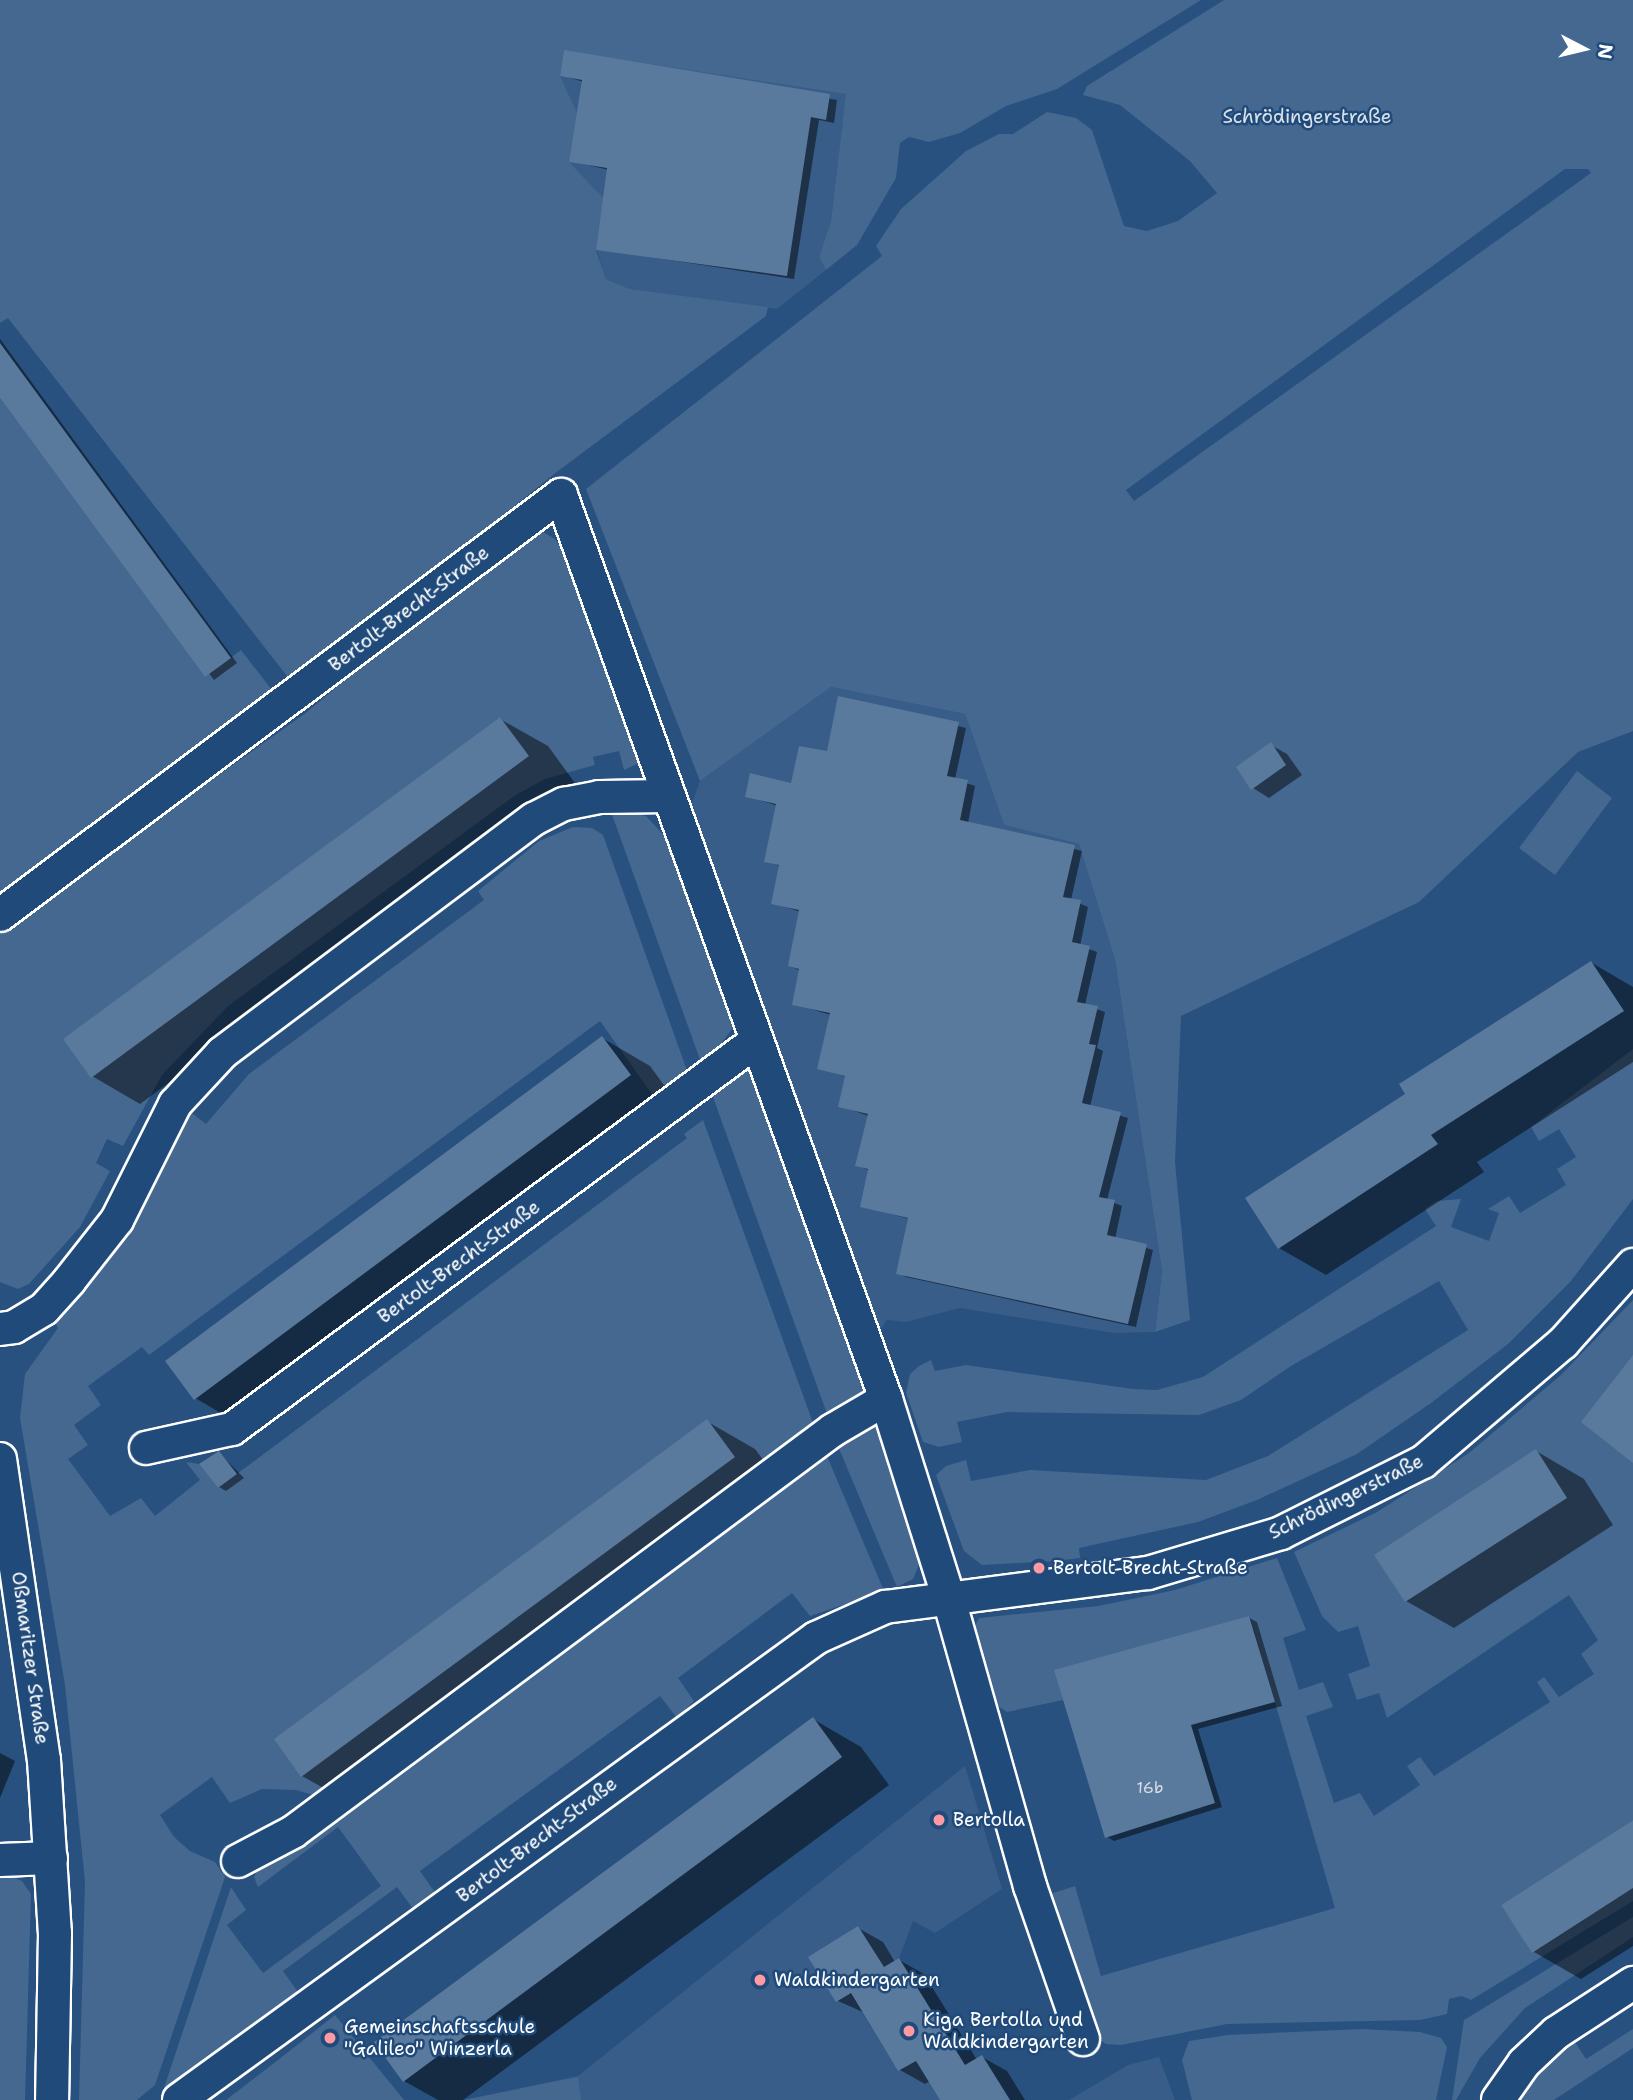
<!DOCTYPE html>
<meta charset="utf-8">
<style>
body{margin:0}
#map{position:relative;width:1633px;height:2100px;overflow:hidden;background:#28517f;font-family:"Shantell Sans",sans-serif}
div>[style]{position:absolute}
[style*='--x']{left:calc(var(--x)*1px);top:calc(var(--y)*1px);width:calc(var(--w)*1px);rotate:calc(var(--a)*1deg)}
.built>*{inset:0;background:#375d88}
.green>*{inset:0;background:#446890}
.shadow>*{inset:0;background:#0007}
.building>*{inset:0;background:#5a7a9d}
.roads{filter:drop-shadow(2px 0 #fff) drop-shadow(-2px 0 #fff) drop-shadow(0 2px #fff) drop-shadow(0 -2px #fff)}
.street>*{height:32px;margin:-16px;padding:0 16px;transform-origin:16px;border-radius:16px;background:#1f4a7a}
.dots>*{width:19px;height:19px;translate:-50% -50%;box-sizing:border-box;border:4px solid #1f4a7a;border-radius:50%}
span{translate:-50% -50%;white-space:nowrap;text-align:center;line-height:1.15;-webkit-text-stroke:5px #1f4a7a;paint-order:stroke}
.number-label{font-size:16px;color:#d6dee6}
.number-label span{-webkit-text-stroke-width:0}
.park-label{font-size:19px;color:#dae1e9}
.street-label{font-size:19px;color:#fff}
.poi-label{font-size:19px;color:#fff}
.left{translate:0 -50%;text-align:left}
.north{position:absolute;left:1549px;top:14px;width:70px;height:70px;-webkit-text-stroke:5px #1f4a7a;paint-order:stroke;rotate:97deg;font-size:19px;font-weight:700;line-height:28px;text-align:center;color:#fff}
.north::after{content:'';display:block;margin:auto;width:24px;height:32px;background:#fff;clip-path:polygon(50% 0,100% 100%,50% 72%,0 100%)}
</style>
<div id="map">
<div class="built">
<div style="clip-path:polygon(564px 50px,847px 94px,831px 221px,819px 257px,826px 270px,777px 309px,630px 289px,606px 279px,569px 162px,560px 76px)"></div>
<div style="clip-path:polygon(831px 687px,965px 714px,1004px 825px,1079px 844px,1115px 960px,1162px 1271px,1155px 1332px,1114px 1333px,960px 1308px,906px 1322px,887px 1320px,881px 1329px,873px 1322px,688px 814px,700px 781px)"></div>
<div style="clip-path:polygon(965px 1766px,1002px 1889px,935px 1933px,913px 1921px,899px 1958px,836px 2002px,850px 1993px,898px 2071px,916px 2061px,940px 2100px,464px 2100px,578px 2076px)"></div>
<div style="clip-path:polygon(1159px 2057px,1175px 2100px,1069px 2100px,1128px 2065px)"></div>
</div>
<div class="green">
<div style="clip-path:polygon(0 0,1201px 0,1057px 89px,1006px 106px,960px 133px,929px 142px,909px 137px,900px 143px,896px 178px,857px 245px,826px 270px,819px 257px,831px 221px,846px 94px,564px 51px,560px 76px,577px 113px,569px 162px,603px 198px,596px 250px,606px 279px,630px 289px,768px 307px,766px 316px,554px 474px,294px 685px,8px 318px,0 323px)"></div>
<div style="clip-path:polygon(evenodd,1224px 0,1633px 0,1633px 731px,1578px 752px,1419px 902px,1181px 1016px,1175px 1162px,1190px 1320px,1155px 1332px,1162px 1271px,1115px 960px,1079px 844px,1004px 825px,965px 714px,831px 687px,700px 781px,586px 489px,882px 256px,876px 246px,901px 209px,966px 151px,999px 134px,1013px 134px,1047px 112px,1076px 118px,1092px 130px,1124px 226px,1147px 231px,1178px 221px,1217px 193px,1190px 161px,1120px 105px,1083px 95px,1087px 86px,1224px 0,1565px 169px,1588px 169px,1591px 173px,1134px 501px,1126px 490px,1565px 169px)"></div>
<div style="clip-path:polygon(0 398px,205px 677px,241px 650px,278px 698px,0 897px)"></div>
<div style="clip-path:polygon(evenodd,528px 532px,543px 532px,555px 539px,568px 558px,639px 763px,624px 770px,619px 751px,593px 757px,595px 765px,545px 779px,514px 796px,228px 1006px,162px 1075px,123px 1146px,107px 1139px,96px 1163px,110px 1171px,80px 1227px,29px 1284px,18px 1289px,0 1282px,0 931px,307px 712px,506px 543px,528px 532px,500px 717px,529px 756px,63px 1039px,64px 1039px,500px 717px)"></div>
<div style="clip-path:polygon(1577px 771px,1612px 798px,1555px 875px,1519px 848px)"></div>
<div style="clip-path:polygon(610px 809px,646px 816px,670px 842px,735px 1025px,703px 1068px)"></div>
<div style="clip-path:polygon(573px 827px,592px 828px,603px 835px,690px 1079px,654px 1097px,600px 1021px,149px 1355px,142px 1347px,88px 1386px,101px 1405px,74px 1425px,88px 1445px,68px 1459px,110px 1516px,141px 1498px,155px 1516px,200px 1480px,186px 1462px,199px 1464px,218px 1488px,687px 1138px,684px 1134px,703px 1120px,816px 1431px,320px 1797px,296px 1790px,262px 1789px,230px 1803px,212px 1777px,160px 1815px,174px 1837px,190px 1851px,215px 1862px,225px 1877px,155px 2085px,137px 2100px,79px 2100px,85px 1882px,65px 1685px,20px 1418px,25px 1374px,58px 1328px,53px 1319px,189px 1111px,206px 1124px,249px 1074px,484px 900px,478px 891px,539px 841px)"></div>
<div style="clip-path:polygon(1633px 1049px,1633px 1199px,1571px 1281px,1508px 1344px,1431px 1403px,1357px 1454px,1257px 1500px,1198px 1522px,1079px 1548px,1080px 1558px,1055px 1561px,982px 1565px,964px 1551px,936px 1475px,946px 1466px,966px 1460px,971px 1481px,1030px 1470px,1206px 1480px,1268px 1456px,1468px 1330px,1439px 1281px,1291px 1366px,1241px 1400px,1199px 1415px,1007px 1412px,957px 1422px,962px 1442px,939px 1447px,923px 1442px,906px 1393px,910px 1374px,919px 1366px,931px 1360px,935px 1371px,966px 1365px,1133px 1389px,1157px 1390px,1203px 1377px,1436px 1226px,1425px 1209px,1436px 1201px,1461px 1199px,1451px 1227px,1489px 1241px,1499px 1213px,1488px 1209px,1509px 1196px,1520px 1213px,1566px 1185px,1557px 1169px,1576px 1157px,1559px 1129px,1539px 1141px,1531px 1127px)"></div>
<div style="clip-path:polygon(737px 1070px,751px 1071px,865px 1386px,863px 1395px,830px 1422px,709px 1086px)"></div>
<div style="clip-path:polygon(1633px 1300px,1633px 1820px,1501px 1905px,1533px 1953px,1633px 1888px,1633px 1901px,1471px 2000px,1462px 1996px,1449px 1999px,1447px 2014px,1420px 2020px,1227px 2024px,1121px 2045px,1106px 2044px,1094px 2036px,1050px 1894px,1075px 1886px,1101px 1976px,1335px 1908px,1250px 1617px,1055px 1671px,1063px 1700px,1007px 1712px,992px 1702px,971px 1634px,979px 1618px,1098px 1606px,1175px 1590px,1277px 1558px,1306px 1630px,1283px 1638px,1299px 1690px,1323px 1682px,1333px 1707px,1306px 1716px,1334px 1803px,1360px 1793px,1374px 1816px,1420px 1785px,1407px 1766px,1420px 1757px,1434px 1776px,1550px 1702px,1537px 1682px,1544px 1677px,1559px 1697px,1594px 1674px,1581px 1654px,1598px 1640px,1569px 1595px,1387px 1718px,1379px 1693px,1357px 1700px,1348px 1674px,1370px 1666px,1358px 1626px,1338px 1632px,1322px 1616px,1294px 1552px,1377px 1512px,1469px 1453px,1561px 1375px)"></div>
<div style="clip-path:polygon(872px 1421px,879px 1424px,923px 1555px,913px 1579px,897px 1587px,835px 1439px)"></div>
<div style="clip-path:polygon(824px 1449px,884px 1591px,810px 1616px,792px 1593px,678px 1678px,694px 1701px,677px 1718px,660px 1696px,420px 1871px,436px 1894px,414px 1910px,397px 1887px,283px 1971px,300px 1995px,167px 2092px,164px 2088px,231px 1887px,246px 1910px,227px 1925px,263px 1973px,381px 1886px,338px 1827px,258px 1887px,254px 1877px,258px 1869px)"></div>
<div style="clip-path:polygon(0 1872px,22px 1881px,31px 1894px,25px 2100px,0 2100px)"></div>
<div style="clip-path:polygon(1633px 1917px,1633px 1937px,1525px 2008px,1480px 2058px,1456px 2100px,1452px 2100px,1464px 2020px)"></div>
<div style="clip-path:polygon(335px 2015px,404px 2100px,226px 2100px,278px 2060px)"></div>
<div style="clip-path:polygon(1362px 2029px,1420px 2032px,1441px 2038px,1447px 2047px,1436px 2100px,1192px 2100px,1182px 2060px,1189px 2041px,1228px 2035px)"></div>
<div style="clip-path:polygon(1633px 2029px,1633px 2048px,1554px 2100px,1516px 2100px,1531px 2076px,1573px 2039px,1586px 2059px)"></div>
<div style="clip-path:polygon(578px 2077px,581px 2100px,464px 2100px)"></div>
</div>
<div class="shadow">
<div style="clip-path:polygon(565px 52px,837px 100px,834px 123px,819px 120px,794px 279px,598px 249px,609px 170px,571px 161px,584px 82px,561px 75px)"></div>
<div style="clip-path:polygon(0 339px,237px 663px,214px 680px,0 395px)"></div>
<div style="clip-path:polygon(840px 698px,966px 728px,955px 779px,975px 786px,968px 823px,1082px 851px,1071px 900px,1088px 907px,1080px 946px,1097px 952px,1085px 1005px,1105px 1012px,1097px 1048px,1103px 1051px,1090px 1107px,1128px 1118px,1107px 1200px,1122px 1206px,1115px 1239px,1153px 1250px,1136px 1327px,906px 1277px,898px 1273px,909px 1219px,862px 1206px,870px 1171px,857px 1165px,869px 1116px,840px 1106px,847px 1077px,819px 1068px,831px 1015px,794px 1004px,801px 971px,790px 966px,801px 912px,773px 903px,780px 866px,766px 861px,778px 806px,747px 796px,793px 785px,828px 753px)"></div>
<div style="clip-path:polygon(500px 719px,548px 746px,575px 783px,140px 1104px,92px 1076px)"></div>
<div style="clip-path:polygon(1271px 745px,1287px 754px,1302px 775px,1269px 798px,1253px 788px)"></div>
<div style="clip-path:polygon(1592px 963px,1633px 987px,1633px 1062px,1477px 1162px,1484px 1172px,1326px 1275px,1279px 1248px)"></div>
<div style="clip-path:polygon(602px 1038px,650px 1066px,677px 1103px,243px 1426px,195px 1398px)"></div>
<div style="clip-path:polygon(708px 1422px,755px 1449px,782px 1485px,350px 1803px,302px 1776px)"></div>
<div style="clip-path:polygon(1536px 1451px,1584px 1479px,1613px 1525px,1454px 1628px,1406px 1601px)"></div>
<div style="clip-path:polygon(219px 1453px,244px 1478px,226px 1491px,219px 1487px)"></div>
<div style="clip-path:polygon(1249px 1618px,1257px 1622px,1282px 1706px,1198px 1729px,1222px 1807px,1114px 1841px,1106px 1836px)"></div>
<div style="clip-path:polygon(813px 1719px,861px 1747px,889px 1785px,463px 2100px,438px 2100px,404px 2081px)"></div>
<div style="clip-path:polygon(0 1753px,15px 1761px,0 1798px)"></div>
<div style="clip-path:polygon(1633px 1822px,1633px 1946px,1581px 1979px,1534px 1952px)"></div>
<div style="clip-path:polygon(858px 1928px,883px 1942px,895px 1962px,899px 1960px,924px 1974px,977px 2060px,982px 2057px,1007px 2071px,1025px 2100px,942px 2100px,930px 2081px,925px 2084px,900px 2070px,865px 2013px,838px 2001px)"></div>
</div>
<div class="building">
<div style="clip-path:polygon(564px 50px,830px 94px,826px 120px,811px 117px,787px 276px,596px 250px,607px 168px,569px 162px,582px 80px,560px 76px)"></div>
<div style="clip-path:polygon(0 343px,231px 658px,205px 677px,0 398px)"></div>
<div style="clip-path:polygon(838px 696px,959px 722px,947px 776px,968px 780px,960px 820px,1075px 845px,1063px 897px,1081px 900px,1072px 942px,1090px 946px,1077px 1002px,1098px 1006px,1089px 1044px,1096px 1045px,1082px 1103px,1121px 1112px,1099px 1197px,1115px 1200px,1107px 1235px,1147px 1244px,1128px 1324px,896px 1274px,908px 1218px,860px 1207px,868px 1169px,855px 1166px,868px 1114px,838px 1107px,845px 1076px,817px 1069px,830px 1013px,792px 1005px,799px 969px,788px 966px,799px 910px,771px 904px,779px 865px,764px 862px,776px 804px,745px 797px,750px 773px,791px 783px,799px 746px,827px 751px)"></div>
<div style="clip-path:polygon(500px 717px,529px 756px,91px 1078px,63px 1039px)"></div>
<div style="clip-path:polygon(1271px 742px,1286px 765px,1251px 790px,1236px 767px)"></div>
<div style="clip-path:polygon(1591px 961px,1624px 1011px,1431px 1135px,1438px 1144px,1278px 1249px,1245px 1198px,1405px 1094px,1399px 1084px)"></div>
<div style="clip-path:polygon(602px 1036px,631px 1075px,194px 1400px,165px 1361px)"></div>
<div style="clip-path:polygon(1633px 1355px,1633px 1463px,1581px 1422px)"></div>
<div style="clip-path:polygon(707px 1419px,735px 1457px,301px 1777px,274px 1739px)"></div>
<div style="clip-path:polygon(1536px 1449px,1567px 1498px,1405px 1602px,1374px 1555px)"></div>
<div style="clip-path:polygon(219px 1451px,237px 1474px,218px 1488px,199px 1464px)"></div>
<div style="clip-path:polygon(1249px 1616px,1275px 1702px,1191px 1725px,1215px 1803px,1105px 1838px,1054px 1670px)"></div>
<div style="clip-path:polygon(813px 1717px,842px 1757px,403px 2082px,374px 2042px)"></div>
<div style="clip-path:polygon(1633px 1820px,1633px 1888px,1532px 1953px,1501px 1905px)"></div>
<div style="clip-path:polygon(858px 1926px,884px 1967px,899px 1958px,965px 2065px,982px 2055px,1010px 2100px,940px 2100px,916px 2061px,898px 2071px,851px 1993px,836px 2002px,808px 1957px)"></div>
</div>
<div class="roads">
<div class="street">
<div style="--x:0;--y:915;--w:701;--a:-36.82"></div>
<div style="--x:561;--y:495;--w:961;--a:70.23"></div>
<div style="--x:886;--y:1399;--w:207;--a:72.5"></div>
<div style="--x:948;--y:1596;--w:301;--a:74.2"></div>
<div style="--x:1030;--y:1886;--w:162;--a:70.9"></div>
<div style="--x:0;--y:1329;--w:14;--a:-8"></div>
<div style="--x:14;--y:1327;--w:35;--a:-31"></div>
<div style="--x:44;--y:1309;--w:38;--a:-48"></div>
<div style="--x:69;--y:1281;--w:78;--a:-51.8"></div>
<div style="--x:117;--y:1220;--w:130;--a:-63.4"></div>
<div style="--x:175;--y:1104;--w:69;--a:-47.3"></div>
<div style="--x:222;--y:1053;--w:390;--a:-36.9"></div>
<div style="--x:534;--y:819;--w:34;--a:-27"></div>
<div style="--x:564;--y:804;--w:36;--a:-11"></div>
<div style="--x:599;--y:797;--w:70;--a:-0.8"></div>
<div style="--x:146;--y:1448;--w:88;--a:-12.5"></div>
<div style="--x:232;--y:1429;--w:651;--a:-36.5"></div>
<div style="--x:0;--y:1459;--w:304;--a:81.7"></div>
<div style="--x:44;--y:1760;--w:173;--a:86.4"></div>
<div style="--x:55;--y:1933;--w:167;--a:91"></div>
<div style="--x:0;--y:1860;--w:51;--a:-2.2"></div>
<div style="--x:238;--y:1861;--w:62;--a:-27.8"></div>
<div style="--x:293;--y:1832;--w:673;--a:-36.67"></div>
<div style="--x:833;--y:1430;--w:61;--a:-30.3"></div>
<div style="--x:179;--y:2100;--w:787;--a:-35.95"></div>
<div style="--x:816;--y:1638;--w:76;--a:-24.2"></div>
<div style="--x:885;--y:1607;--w:265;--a:-7.4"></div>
<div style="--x:1148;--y:1573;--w:139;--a:-16.7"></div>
<div style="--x:1281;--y:1533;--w:159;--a:-26.6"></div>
<div style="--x:1423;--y:1462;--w:184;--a:-40.4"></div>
<div style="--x:1563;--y:1343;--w:105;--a:-48.1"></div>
<div style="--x:1498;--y:2100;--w:45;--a:-54.9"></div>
<div style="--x:1524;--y:2063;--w:44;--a:-43.2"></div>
<div style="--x:1556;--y:2033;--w:92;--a:-33"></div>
</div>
</div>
<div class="dots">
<div style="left:1039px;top:1568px;background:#ff9aa2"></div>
<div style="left:939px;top:1820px;background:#ff9aa2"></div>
<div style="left:760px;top:1980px;background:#ff9aa2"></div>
<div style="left:909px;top:2031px;background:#ff9aa2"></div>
<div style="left:330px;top:2038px;background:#ff9aa2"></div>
</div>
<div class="number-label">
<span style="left:1150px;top:1788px">16b</span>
</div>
<div class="park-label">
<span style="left:1307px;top:117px">Schrödingerstraße</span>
</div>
<div class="street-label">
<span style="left:409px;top:609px;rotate:-37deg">Bertolt-Brecht-Straße</span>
<span style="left:459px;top:1262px;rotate:-36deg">Bertolt-Brecht-Straße</span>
<span style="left:1346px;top:1497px;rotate:-26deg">Schrödingerstraße</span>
<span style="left:30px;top:1658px;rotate:82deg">Oßmaritzer Straße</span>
<span style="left:537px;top:1840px;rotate:-37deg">Bertolt-Brecht-Straße</span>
</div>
<div class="poi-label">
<span class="left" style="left:1053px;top:1568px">Bertolt-Brecht-Straße</span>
<span class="left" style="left:953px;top:1820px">Bertolla</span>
<span class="left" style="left:774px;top:1980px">Waldkindergarten</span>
<span class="left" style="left:923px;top:2031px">Kiga Bertolla und<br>Waldkindergarten</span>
<span class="left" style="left:344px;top:2038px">Gemeinschaftsschule<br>"Galileo" Winzerla</span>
</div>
<div class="north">N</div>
</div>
